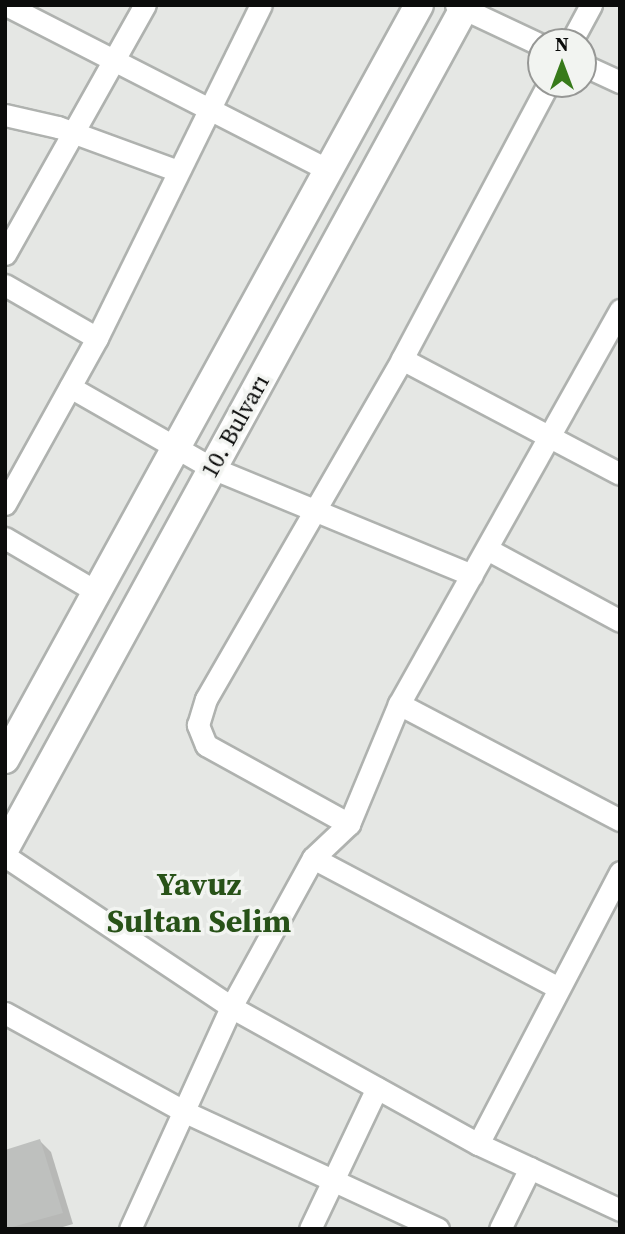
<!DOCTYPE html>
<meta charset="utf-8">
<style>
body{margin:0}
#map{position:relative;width:625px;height:1234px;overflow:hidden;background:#e5e7e4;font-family:"Source Serif 4",serif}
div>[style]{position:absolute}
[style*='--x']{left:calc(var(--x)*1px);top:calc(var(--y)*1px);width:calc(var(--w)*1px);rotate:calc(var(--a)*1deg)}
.shadow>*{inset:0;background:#0003}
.building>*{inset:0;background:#bec0be}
.roads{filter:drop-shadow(2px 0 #afb2af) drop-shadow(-2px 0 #afb2af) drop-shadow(0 2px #afb2af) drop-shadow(0 -2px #afb2af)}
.minor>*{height:21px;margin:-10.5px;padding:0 10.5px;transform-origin:10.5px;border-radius:10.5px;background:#fff}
.major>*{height:28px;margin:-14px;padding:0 14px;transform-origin:14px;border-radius:14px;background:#fff}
span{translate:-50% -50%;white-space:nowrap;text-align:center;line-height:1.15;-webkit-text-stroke:7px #f2f4f1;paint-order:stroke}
.street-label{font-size:24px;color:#0b0c0b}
.district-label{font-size:32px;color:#285218;font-weight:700}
.frame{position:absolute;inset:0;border:7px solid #0b0c0b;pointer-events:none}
.north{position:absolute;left:527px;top:28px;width:70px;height:70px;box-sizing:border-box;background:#f2f4f1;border:2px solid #969795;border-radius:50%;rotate:0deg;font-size:19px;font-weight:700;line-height:28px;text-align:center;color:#0b0c0b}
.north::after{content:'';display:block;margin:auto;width:24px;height:32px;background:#377a1a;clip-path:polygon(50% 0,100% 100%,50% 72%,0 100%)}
</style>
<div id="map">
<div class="shadow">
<div style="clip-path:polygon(40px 1141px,51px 1152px,73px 1224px,56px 1229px,5px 1229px)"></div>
</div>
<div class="building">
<div style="clip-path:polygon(40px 1139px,63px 1213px,5px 1229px,5px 1150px)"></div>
</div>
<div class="roads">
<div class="minor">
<div style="--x:6;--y:5;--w:363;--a:27.1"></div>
<div style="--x:456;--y:5;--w:94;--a:25.2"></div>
<div style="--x:571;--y:42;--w:42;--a:-61.6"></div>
<div style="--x:583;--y:65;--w:41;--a:24.7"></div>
<div style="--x:5;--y:115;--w:54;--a:12.8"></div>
<div style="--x:58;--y:127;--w:128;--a:20.1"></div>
<div style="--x:5;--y:254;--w:286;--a:-60.7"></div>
<div style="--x:5;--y:285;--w:106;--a:29.9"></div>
<div style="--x:402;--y:359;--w:246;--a:27.8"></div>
<div style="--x:70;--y:387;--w:163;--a:29.7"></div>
<div style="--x:212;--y:468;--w:281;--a:22.4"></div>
<div style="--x:5;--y:504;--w:190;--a:-61"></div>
<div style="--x:97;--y:338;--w:371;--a:-63.8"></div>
<div style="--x:5;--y:538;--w:107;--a:30.4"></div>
<div style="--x:487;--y:549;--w:151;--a:28.4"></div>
<div style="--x:399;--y:704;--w:250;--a:27.7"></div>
<div style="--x:349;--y:824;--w:163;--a:-151.1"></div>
<div style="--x:206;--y:745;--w:22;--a:-112"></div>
<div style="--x:198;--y:725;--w:27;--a:-73"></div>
<div style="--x:206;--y:699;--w:392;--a:-60"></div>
<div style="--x:402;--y:359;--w:311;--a:-62"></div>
<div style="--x:5;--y:856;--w:272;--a:33.7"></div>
<div style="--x:231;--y:1007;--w:282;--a:29"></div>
<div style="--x:478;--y:1144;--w:157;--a:24.9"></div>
<div style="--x:313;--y:858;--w:278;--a:27.9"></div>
<div style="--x:5;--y:1013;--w:203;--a:28.8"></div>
<div style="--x:183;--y:1111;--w:281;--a:24.8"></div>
<div style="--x:478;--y:1144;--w:307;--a:-62.4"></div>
<div style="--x:130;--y:1229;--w:244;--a:-65.5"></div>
<div style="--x:231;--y:1007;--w:170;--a:-61.2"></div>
<div style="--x:313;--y:858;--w:50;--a:-43.4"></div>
<div style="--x:349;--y:824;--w:130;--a:-67.4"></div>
<div style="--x:399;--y:704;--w:452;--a:-60.7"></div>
<div style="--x:310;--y:1229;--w:156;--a:-64.6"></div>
<div style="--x:500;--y:1229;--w:68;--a:-63.8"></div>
</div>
<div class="major">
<div style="--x:5;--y:759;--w:860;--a:-61.23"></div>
<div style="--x:5;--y:848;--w:961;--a:-61.33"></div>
</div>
</div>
<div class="street-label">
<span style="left:235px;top:426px;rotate:-61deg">10. Bulvarı</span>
</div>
<div class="district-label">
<span style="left:199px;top:903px">Yavuz<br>Sultan Selim</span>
</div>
<div class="frame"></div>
<div class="north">N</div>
</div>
